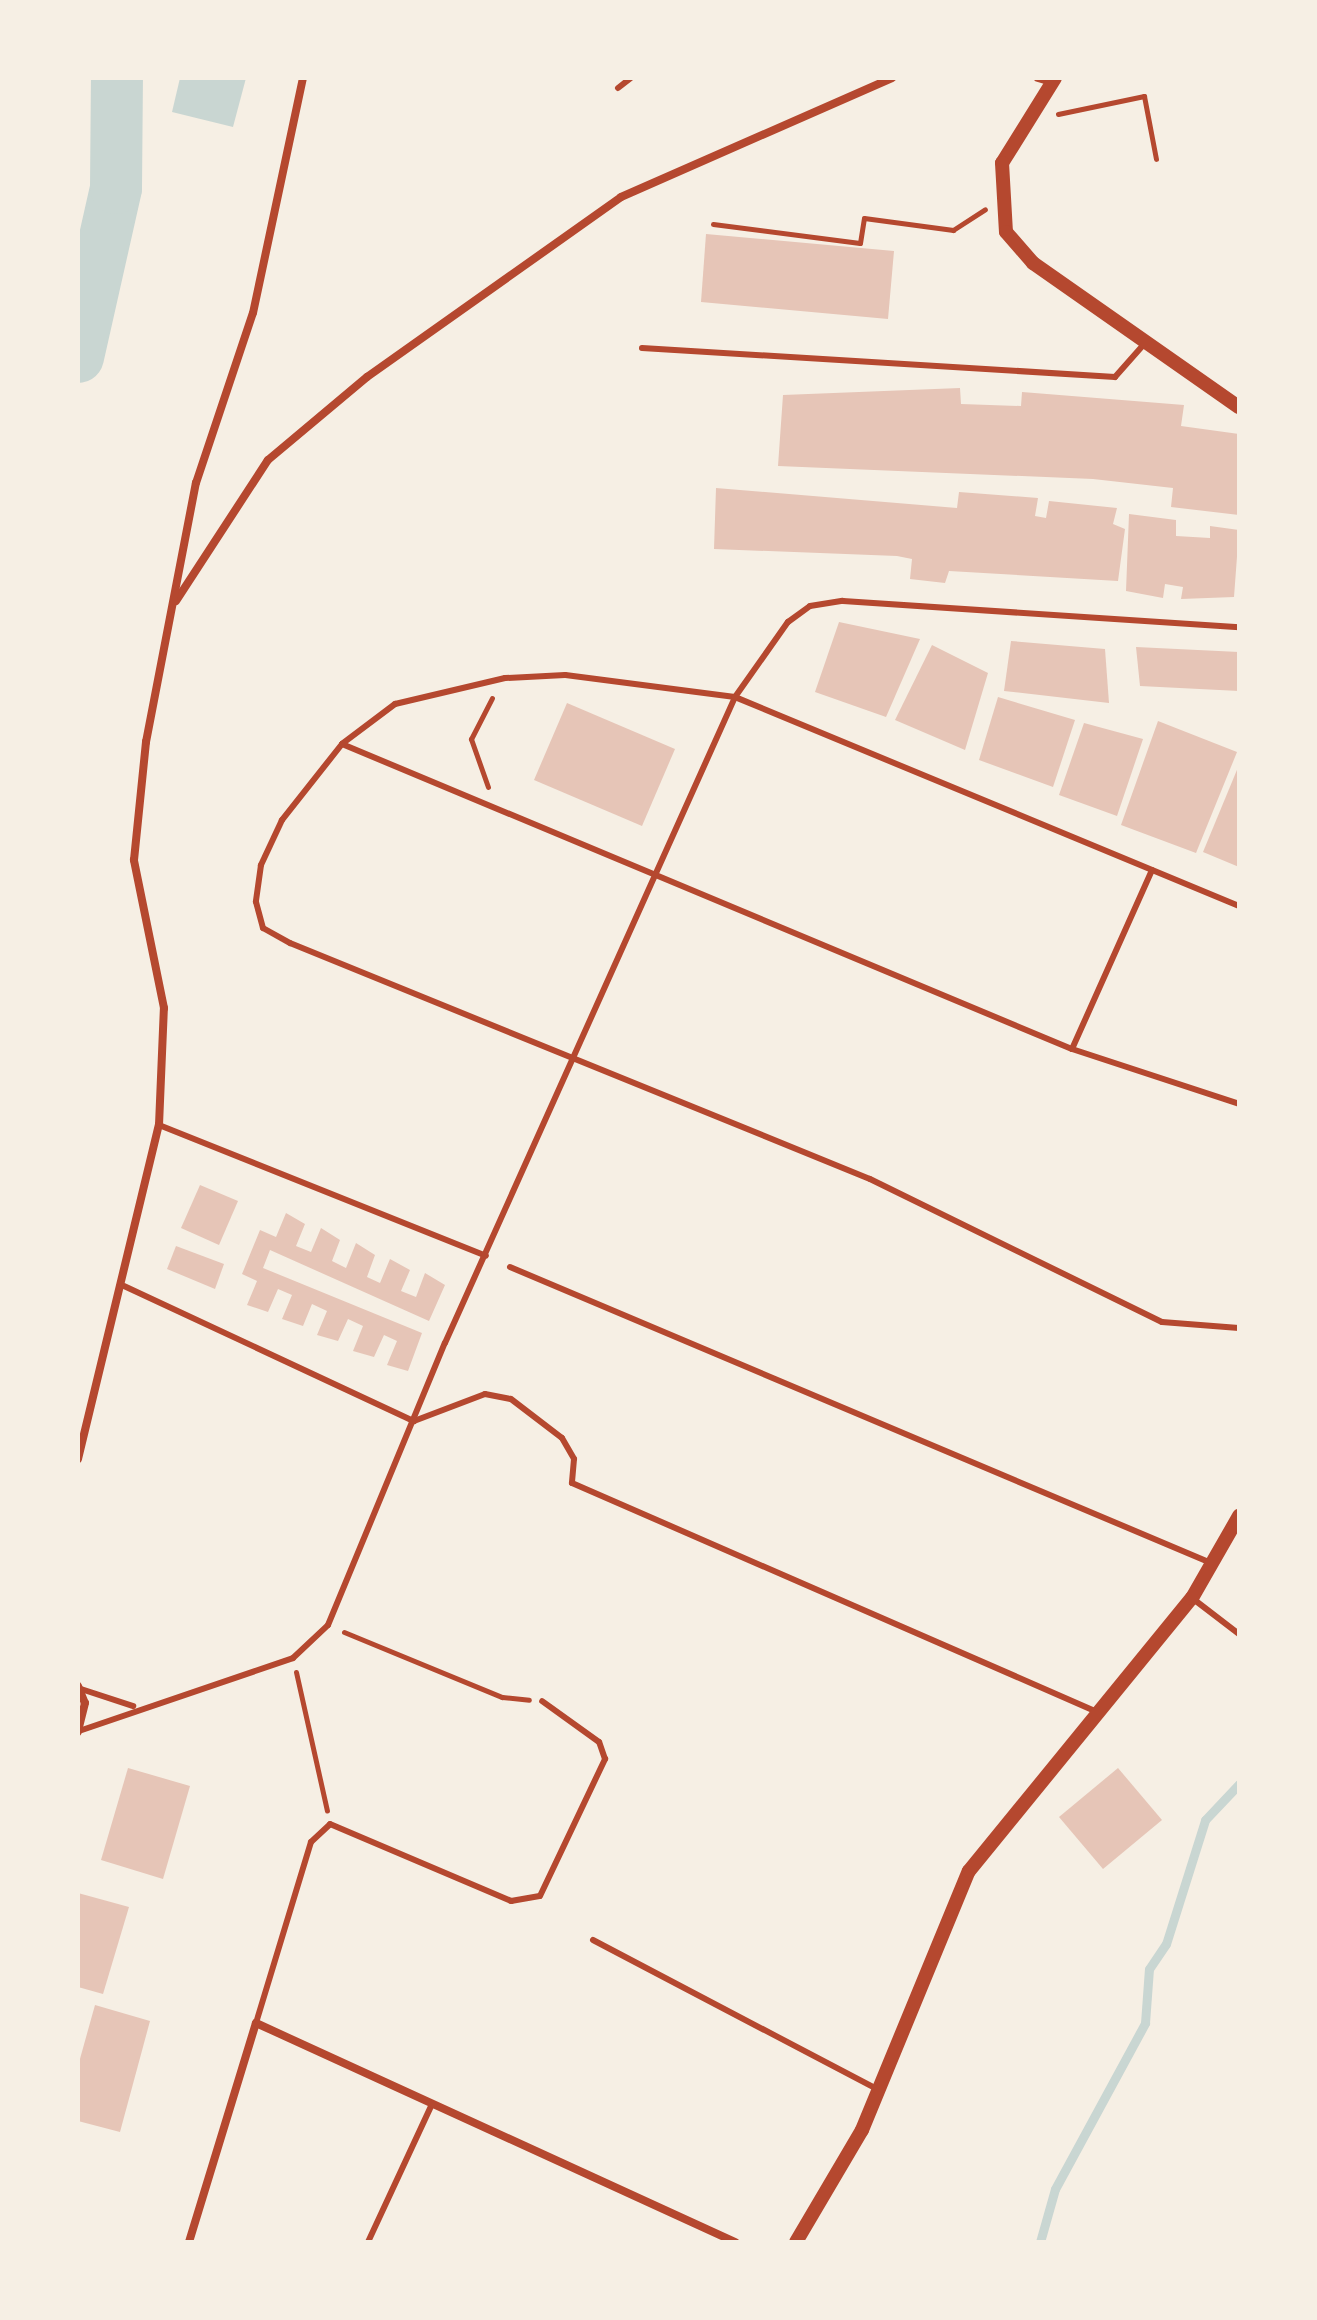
<!DOCTYPE html>
<style>
body{margin:0}
#map{position:relative;width:1317px;height:2320px;overflow:hidden;background:#f6efe4;font-family:Quicksand,sans-serif}
div>[style]{position:absolute}
[style*='--x']{left:calc(var(--x)*1px);top:calc(var(--y)*1px);width:calc(var(--w)*1px);rotate:calc(var(--a)*1deg)}
.water>*{inset:0;background:#c9d6d2}
.stream>*{height:9px;margin:-4.5px;padding:0 4.5px;transform-origin:4.5px;border-radius:4.5px;background:#c9d6d2}
.river>*{height:52px;margin:-26px;padding:0 26px;transform-origin:26px;border-radius:26px;background:#c9d6d2}
.building>*{inset:0;background:#e6c5b7}
.path>*{height:5px;margin:-2.5px;padding:0 2.5px;transform-origin:2.5px;border-radius:2.5px;background:#b5482f}
.service>*{height:6px;margin:-3px;padding:0 3px;transform-origin:3px;border-radius:3px;background:#b5482f}
.minor>*{height:8px;margin:-4px;padding:0 4px;transform-origin:4px;border-radius:4px;background:#b5482f}
.tertiary>*{height:14px;margin:-7px;padding:0 7px;transform-origin:7px;border-radius:7px;background:#b5482f}
span{translate:-50% -50%;white-space:nowrap;text-align:center;line-height:1.15;-webkit-text-stroke:7px #f6efe4;paint-order:stroke}
.frame{position:absolute;inset:0;border:80px solid #f6efe4;pointer-events:none}
</style>
<div id="map">
<div class="water">
<div style="clip-path:polygon(180px 78px,246px 78px,233px 127px,172px 112px)"></div>
</div>
<div class="stream">
<div style="--x:1040;--y:2242;--w:55;--a:-74.2"></div>
<div style="--x:1055;--y:2189;--w:189;--a:-61.5"></div>
<div style="--x:1145;--y:2023;--w:54;--a:-85.8"></div>
<div style="--x:1149;--y:1969;--w:30;--a:-56"></div>
<div style="--x:1166;--y:1944;--w:130;--a:-72.5"></div>
<div style="--x:1205;--y:1820;--w:50;--a:-46.6"></div>
</div>
<div class="river">
<div style="--x:78;--y:357;--w:173;--a:-77.3"></div>
<div style="--x:116;--y:188;--w:110;--a:-89.5"></div>
</div>
<div class="building">
<div style="clip-path:polygon(706px 234px,894px 251px,888px 319px,701px 302px)"></div>
<div style="clip-path:polygon(960px 388px,961px 404px,1021px 406px,1022px 392px,1184px 405px,1181px 426px,1239px 434px,1239px 515px,1171px 507px,1173px 488px,1093px 479px,778px 466px,783px 395px)"></div>
<div style="clip-path:polygon(716px 488px,957px 508px,959px 492px,1038px 498px,1035px 516px,1046px 518px,1049px 501px,1117px 508px,1113px 524px,1125px 529px,1118px 581px,949px 571px,945px 583px,910px 579px,912px 559px,897px 556px,714px 549px)"></div>
<div style="clip-path:polygon(1129px 514px,1176px 520px,1176px 536px,1210px 538px,1210px 526px,1239px 530px,1234px 597px,1181px 599px,1183px 587px,1165px 584px,1163px 598px,1126px 591px)"></div>
<div style="clip-path:polygon(839px 622px,920px 639px,886px 717px,815px 692px)"></div>
<div style="clip-path:polygon(1011px 641px,1105px 649px,1109px 703px,1004px 691px)"></div>
<div style="clip-path:polygon(932px 645px,988px 673px,965px 750px,895px 720px)"></div>
<div style="clip-path:polygon(1136px 647px,1239px 652px,1239px 691px,1140px 686px)"></div>
<div style="clip-path:polygon(998px 697px,1075px 720px,1053px 787px,979px 760px)"></div>
<div style="clip-path:polygon(567px 703px,675px 749px,642px 826px,534px 780px)"></div>
<div style="clip-path:polygon(1158px 721px,1237px 752px,1196px 853px,1121px 825px)"></div>
<div style="clip-path:polygon(1084px 723px,1143px 739px,1117px 816px,1059px 795px)"></div>
<div style="clip-path:polygon(1239px 765px,1239px 867px,1203px 852px)"></div>
<div style="clip-path:polygon(200px 1185px,238px 1201px,219px 1245px,181px 1228px)"></div>
<div style="clip-path:polygon(286px 1213px,305px 1224px,296px 1246px,311px 1252px,321px 1228px,340px 1240px,332px 1261px,346px 1268px,356px 1243px,375px 1255px,367px 1277px,380px 1283px,390px 1259px,410px 1270px,401px 1291px,416px 1297px,425px 1273px,445px 1285px,429px 1321px,270px 1250px,263px 1268px,422px 1333px,408px 1371px,387px 1365px,397px 1341px,384px 1335px,374px 1357px,353px 1351px,363px 1326px,348px 1319px,338px 1341px,317px 1335px,327px 1311px,312px 1304px,303px 1326px,282px 1319px,292px 1295px,278px 1289px,268px 1312px,247px 1305px,257px 1281px,242px 1274px,260px 1230px,276px 1237px)"></div>
<div style="clip-path:polygon(176px 1246px,224px 1264px,215px 1289px,167px 1269px)"></div>
<div style="clip-path:polygon(128px 1768px,190px 1786px,163px 1879px,101px 1860px)"></div>
<div style="clip-path:polygon(1118px 1768px,1162px 1820px,1103px 1869px,1059px 1817px)"></div>
<div style="clip-path:polygon(78px 1893px,129px 1907px,103px 1994px,78px 1987px)"></div>
<div style="clip-path:polygon(95px 2005px,150px 2021px,120px 2132px,78px 2121px,78px 2066px)"></div>
</div>
<div class="path">
<div style="--x:1058;--y:114;--w:88;--a:-11.8"></div>
<div style="--x:1144;--y:96;--w:64;--a:79.2"></div>
<div style="--x:713;--y:224;--w:148;--a:7.4"></div>
<div style="--x:860;--y:243;--w:25;--a:-81"></div>
<div style="--x:864;--y:218;--w:90;--a:7.7"></div>
<div style="--x:953;--y:230;--w:38;--a:-33"></div>
<div style="--x:488;--y:787;--w:51;--a:-109.5"></div>
<div style="--x:471;--y:739;--w:46;--a:-62.9"></div>
<div style="--x:344;--y:1632;--w:171;--a:22.4"></div>
<div style="--x:502;--y:1697;--w:27;--a:6"></div>
<div style="--x:296;--y:1672;--w:142;--a:77.4"></div>
</div>
<div class="service">
<div style="--x:618;--y:88;--w:16;--a:-38"></div>
<div style="--x:642;--y:348;--w:474;--a:3.5"></div>
<div style="--x:1115;--y:377;--w:47;--a:-48.5"></div>
<div style="--x:342;--y:744;--w:791;--a:22.68"></div>
<div style="--x:1072;--y:1049;--w:176;--a:18.2"></div>
<div style="--x:1239;--y:906;--w:546;--a:-157.48"></div>
<div style="--x:735;--y:697;--w:171;--a:-172.6"></div>
<div style="--x:565;--y:675;--w:60;--a:177.1"></div>
<div style="--x:505;--y:678;--w:113;--a:166.7"></div>
<div style="--x:395;--y:704;--w:66;--a:143"></div>
<div style="--x:342;--y:744;--w:97;--a:128.3"></div>
<div style="--x:282;--y:820;--w:50;--a:115"></div>
<div style="--x:261;--y:865;--w:37;--a:98"></div>
<div style="--x:256;--y:902;--w:27;--a:75"></div>
<div style="--x:263;--y:928;--w:31;--a:29"></div>
<div style="--x:290;--y:943;--w:626;--a:22.14"></div>
<div style="--x:870;--y:1179;--w:325;--a:26.1"></div>
<div style="--x:1162;--y:1322;--w:77;--a:4.5"></div>
<div style="--x:1072;--y:1049;--w:196;--a:-65.9"></div>
<div style="--x:159;--y:1125;--w:352;--a:21.8"></div>
<div style="--x:510;--y:1267;--w:761;--a:22.89"></div>
<div style="--x:124;--y:1286;--w:320;--a:25"></div>
<div style="--x:414;--y:1421;--w:76;--a:-20.8"></div>
<div style="--x:485;--y:1394;--w:26;--a:11"></div>
<div style="--x:511;--y:1399;--w:64;--a:37.4"></div>
<div style="--x:562;--y:1438;--w:24;--a:60"></div>
<div style="--x:574;--y:1459;--w:24;--a:95"></div>
<div style="--x:572;--y:1483;--w:571;--a:23.55"></div>
<div style="--x:1192;--y:1598;--w:59;--a:37.5"></div>
<div style="--x:81;--y:1689;--w:55;--a:18.1"></div>
<div style="--x:79;--y:1731;--w:226;--a:-18.8"></div>
<div style="--x:293;--y:1658;--w:48;--a:-43.3"></div>
<div style="--x:328;--y:1625;--w:305;--a:-67.5"></div>
<div style="--x:445;--y:1343;--w:708;--a:-65.82"></div>
<div style="--x:735;--y:697;--w:92;--a:-54.8"></div>
<div style="--x:788;--y:622;--w:27;--a:-36"></div>
<div style="--x:810;--y:606;--w:33;--a:-9"></div>
<div style="--x:843;--y:601;--w:397;--a:3.8"></div>
<div style="--x:593;--y:1940;--w:321;--a:27.7"></div>
<div style="--x:256;--y:2023;--w:189;--a:-73.1"></div>
<div style="--x:311;--y:1842;--w:26;--a:-43"></div>
<div style="--x:330;--y:1824;--w:197;--a:23"></div>
<div style="--x:511;--y:1901;--w:29;--a:-10"></div>
<div style="--x:540;--y:1896;--w:152;--a:-64.6"></div>
<div style="--x:605;--y:1759;--w:18;--a:-109"></div>
<div style="--x:599;--y:1742;--w:70;--a:-144.3"></div>
<div style="--x:368;--y:2242;--w:152;--a:-65.1"></div>
</div>
<div class="minor">
<div style="--x:1038;--y:78;--w:15;--a:16"></div>
<div style="--x:176;--y:601;--w:168;--a:-56.9"></div>
<div style="--x:268;--y:460;--w:129;--a:-40"></div>
<div style="--x:367;--y:377;--w:311;--a:-35.3"></div>
<div style="--x:621;--y:197;--w:296;--a:-23.7"></div>
<div style="--x:78;--y:1459;--w:344;--a:-76.4"></div>
<div style="--x:159;--y:1125;--w:117;--a:-87.6"></div>
<div style="--x:164;--y:1008;--w:151;--a:-101.5"></div>
<div style="--x:134;--y:860;--w:119;--a:-84.2"></div>
<div style="--x:146;--y:742;--w:264;--a:-79.1"></div>
<div style="--x:196;--y:483;--w:179;--a:-71.5"></div>
<div style="--x:253;--y:313;--w:240;--a:-78"></div>
<div style="--x:78;--y:1686;--w:18;--a:68"></div>
<div style="--x:85;--y:1703;--w:30;--a:104"></div>
<div style="--x:189;--y:2242;--w:229;--a:-73"></div>
<div style="--x:256;--y:2023;--w:527;--a:24.57"></div>
</div>
<div class="tertiary">
<div style="--x:1055;--y:78;--w:100;--a:121.9"></div>
<div style="--x:1002;--y:163;--w:69;--a:86.7"></div>
<div style="--x:1006;--y:232;--w:41;--a:48.9"></div>
<div style="--x:1033;--y:263;--w:251;--a:35"></div>
<div style="--x:796;--y:2242;--w:130;--a:-59.5"></div>
<div style="--x:862;--y:2130;--w:280;--a:-67.6"></div>
<div style="--x:969;--y:1871;--w:353;--a:-50.8"></div>
<div style="--x:1192;--y:1598;--w:95;--a:-60.2"></div>
</div>
<div class="frame"></div>
</div>
